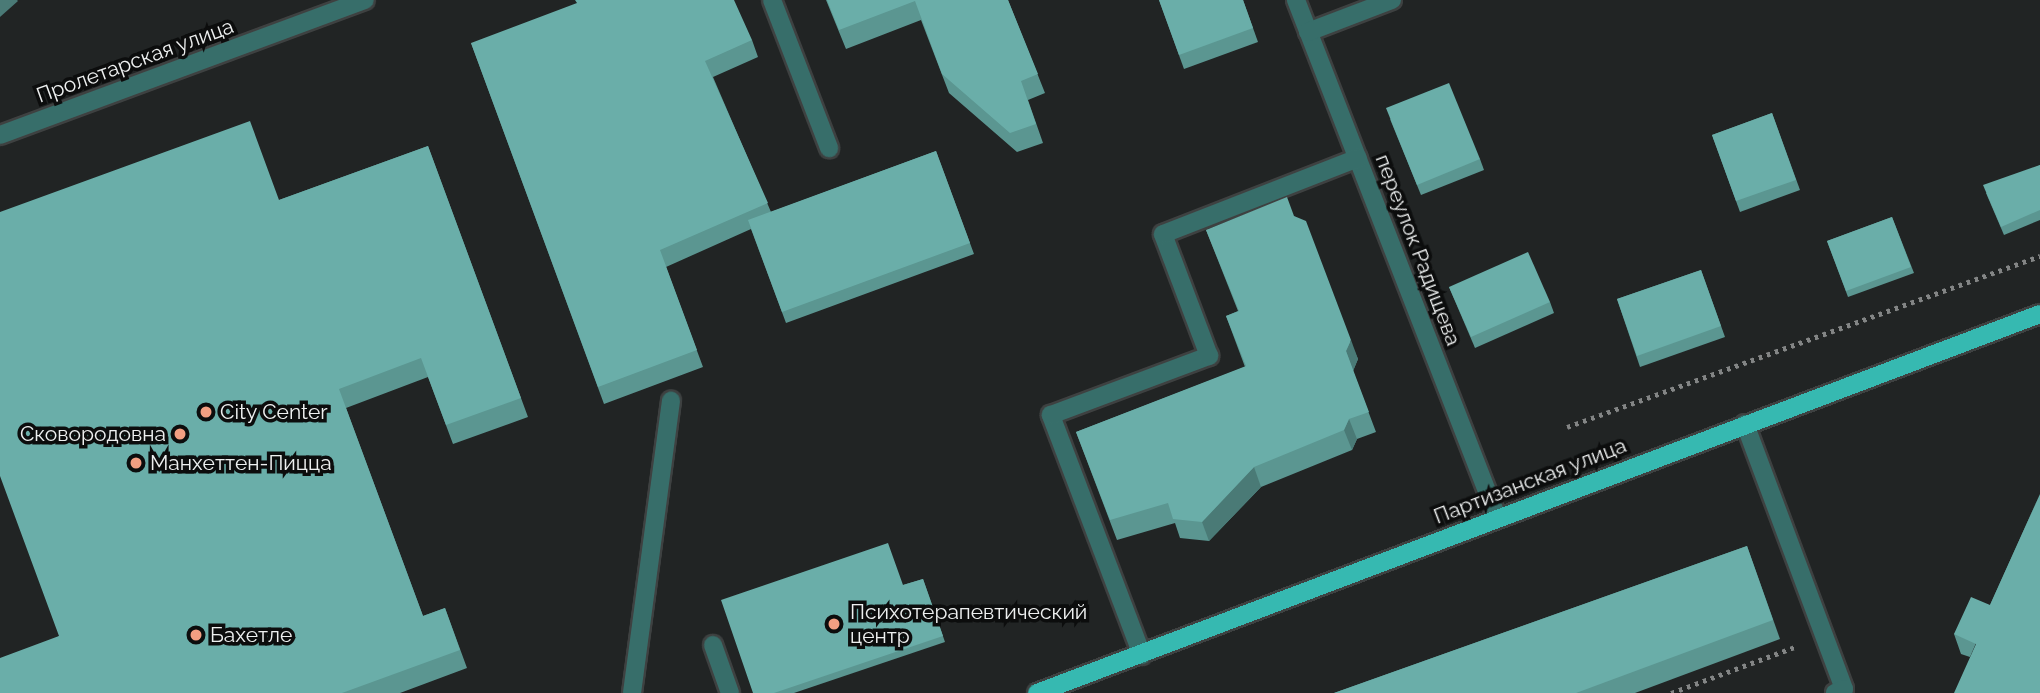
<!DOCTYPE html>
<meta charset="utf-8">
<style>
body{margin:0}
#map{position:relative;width:2040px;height:693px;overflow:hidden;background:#212424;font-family:Raleway,sans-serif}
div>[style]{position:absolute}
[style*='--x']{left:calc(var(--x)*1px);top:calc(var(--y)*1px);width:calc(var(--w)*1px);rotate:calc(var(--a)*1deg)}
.path>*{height:4.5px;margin-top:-2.25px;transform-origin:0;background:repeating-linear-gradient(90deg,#838585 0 3.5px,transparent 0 8.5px)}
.roads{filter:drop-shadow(2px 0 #3e4141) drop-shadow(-2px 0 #3e4141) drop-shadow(0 2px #3e4141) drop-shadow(0 -2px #3e4141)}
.minor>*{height:18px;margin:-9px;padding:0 9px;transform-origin:9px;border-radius:9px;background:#376e6a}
.major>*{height:18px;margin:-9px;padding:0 9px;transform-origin:9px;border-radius:9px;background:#36b9b1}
.wall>*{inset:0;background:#5b9691}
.shaded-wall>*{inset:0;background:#4a7a76}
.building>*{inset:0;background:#6aaea9}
.dots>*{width:19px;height:19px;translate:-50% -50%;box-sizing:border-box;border:4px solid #0c0d0d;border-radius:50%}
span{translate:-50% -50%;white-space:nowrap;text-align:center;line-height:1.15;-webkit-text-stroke:7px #0c0d0d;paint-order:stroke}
.street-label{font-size:21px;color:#eef0f0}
.poi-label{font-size:21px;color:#eef0f0}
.left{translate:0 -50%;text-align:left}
.right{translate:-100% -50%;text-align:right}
</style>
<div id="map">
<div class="path">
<div style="--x:1567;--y:427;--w:503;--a:-19.88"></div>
<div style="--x:1671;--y:693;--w:132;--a:-20.4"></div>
</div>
<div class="roads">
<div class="minor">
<div style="--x:772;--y:0;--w:159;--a:68.9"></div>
<div style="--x:1296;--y:0;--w:555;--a:68.75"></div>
<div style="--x:1308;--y:32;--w:90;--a:-20.9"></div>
<div style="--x:0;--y:135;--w:389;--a:-20.3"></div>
<div style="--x:1745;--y:424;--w:283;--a:69.5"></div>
<div style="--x:1844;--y:689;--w:10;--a:156"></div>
<div style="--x:713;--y:645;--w:51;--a:70.5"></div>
<div style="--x:1142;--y:655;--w:257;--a:-110.8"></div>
<div style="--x:1051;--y:415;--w:169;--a:-20.5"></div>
<div style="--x:1209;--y:356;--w:130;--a:-110.7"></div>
<div style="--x:1163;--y:234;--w:209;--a:-21.3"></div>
<div style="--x:632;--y:693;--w:295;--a:-82.4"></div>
</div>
<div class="major">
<div style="--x:1037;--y:693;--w:1072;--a:-20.7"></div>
</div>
</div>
<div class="wall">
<div style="clip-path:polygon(826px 0,1008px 0,1045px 93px,1028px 100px,1043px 143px,1017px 152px,949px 93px,921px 20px,846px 49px)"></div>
<div style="clip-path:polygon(1159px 0,1243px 0,1258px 42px,1184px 69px)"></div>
<div style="clip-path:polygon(752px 40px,758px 57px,713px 77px,771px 212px,936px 151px,974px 254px,786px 323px,751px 229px,666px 267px,703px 367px,604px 404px,471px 43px)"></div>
<div style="clip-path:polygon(1772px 113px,1800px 190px,1740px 212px,1712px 135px)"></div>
<div style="clip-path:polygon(1390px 119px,1480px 159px,1484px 170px,1421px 195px)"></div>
<div style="clip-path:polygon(428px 146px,528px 417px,453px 444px,428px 377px,346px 408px,423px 616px,445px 608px,467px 668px,400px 693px,0 693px,59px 636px,279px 200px)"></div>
<div style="clip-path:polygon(2040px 165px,2040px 220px,2004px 235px,1986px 193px)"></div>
<div style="clip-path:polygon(1294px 216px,1358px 359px,1353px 371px,1376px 432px,1357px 439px,1352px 450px,1261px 487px,1209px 541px,1180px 538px,1175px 523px,1117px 540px,1076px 432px,1245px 367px,1226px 316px,1238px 311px,1206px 230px)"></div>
<div style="clip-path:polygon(1892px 217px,1914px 273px,1848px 297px,1827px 241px)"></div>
<div style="clip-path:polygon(1701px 270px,1725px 337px,1640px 367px,1617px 299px)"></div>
<div style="clip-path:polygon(1449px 287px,1550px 302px,1554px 313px,1475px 348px)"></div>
<div style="clip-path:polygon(2040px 494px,1970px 657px,1961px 654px,1954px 634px,1990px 605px)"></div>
<div style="clip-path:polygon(1747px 546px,1780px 639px,1635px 693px,1334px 693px)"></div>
<div style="clip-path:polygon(923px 579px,945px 642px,794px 693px,753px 693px,903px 585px)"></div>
</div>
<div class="shaded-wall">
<div style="clip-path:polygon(0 0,17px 0,18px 1px,0 17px)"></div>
<div style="clip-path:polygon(1351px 340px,1358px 359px,1353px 371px,1346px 351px)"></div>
<div style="clip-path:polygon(1349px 419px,1357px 439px,1352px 450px,1344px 430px)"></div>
<div style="clip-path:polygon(1254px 467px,1261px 487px,1209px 541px,1202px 522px)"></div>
</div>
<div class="building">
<div style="clip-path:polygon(575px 0,734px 0,752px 40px,705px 61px,768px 203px,660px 250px,697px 350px,598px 387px,471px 43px,577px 3px)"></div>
<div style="clip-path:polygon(827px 0,1008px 0,1038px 74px,1021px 81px,1036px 124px,1010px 133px,942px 74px,915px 1px,839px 30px)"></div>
<div style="clip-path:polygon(1159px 0,1243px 0,1253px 28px,1179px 55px)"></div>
<div style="clip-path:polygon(1449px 83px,1480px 159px,1417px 185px,1386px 108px)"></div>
<div style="clip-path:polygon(1772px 113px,1796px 180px,1736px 201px,1712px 135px)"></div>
<div style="clip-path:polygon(250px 121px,279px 200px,428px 146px,521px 398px,446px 425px,421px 358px,339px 389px,423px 616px,445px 608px,460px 650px,342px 693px,0 693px,0 658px,59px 636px,0 476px,0 212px)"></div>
<div style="clip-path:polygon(936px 151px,970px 243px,782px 312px,748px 220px)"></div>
<div style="clip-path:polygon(2040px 165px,2040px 210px,2001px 227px,1983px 185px)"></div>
<div style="clip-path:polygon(1287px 197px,1294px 216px,1306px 221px,1351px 340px,1346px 351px,1369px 412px,1349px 419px,1344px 430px,1254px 467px,1202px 522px,1173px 519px,1168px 503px,1110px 520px,1076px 432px,1246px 366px,1226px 316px,1239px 311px,1206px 230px)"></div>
<div style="clip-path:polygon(1892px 217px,1911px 267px,1846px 291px,1827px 241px)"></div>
<div style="clip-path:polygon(1528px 252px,1550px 302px,1471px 337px,1449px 287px)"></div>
<div style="clip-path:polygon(1701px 270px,1721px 326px,1637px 356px,1617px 299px)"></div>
<div style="clip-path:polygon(2040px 494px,2040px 693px,1954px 693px,1976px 644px,1954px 634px,1971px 597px,1990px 605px)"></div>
<div style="clip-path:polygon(888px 543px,903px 585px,923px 579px,943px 636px,774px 693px,753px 693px,721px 600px)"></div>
<div style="clip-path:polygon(1747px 546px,1773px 620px,1576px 693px,1334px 693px)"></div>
</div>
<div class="dots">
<div style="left:206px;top:412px;background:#f39f82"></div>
<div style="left:180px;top:434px;background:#f39f82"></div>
<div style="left:136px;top:463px;background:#f39f82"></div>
<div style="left:834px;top:624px;background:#f39f82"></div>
<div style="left:196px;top:635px;background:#f39f82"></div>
</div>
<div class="street-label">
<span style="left:135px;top:61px;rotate:-20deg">Пролетарская улица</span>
<span style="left:1418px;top:250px;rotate:69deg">переулок Радищева</span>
<span style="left:1530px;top:481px;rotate:-21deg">Партизанская улица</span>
</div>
<div class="poi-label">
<span class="left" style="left:220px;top:412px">City Center</span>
<span class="right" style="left:166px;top:434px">Сковородовна</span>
<span class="left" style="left:150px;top:463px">Манхеттен-Пицца</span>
<span class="left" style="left:850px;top:624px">Психотерапевтический<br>центр</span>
<span class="left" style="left:210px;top:635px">Бахетле</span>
</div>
</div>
